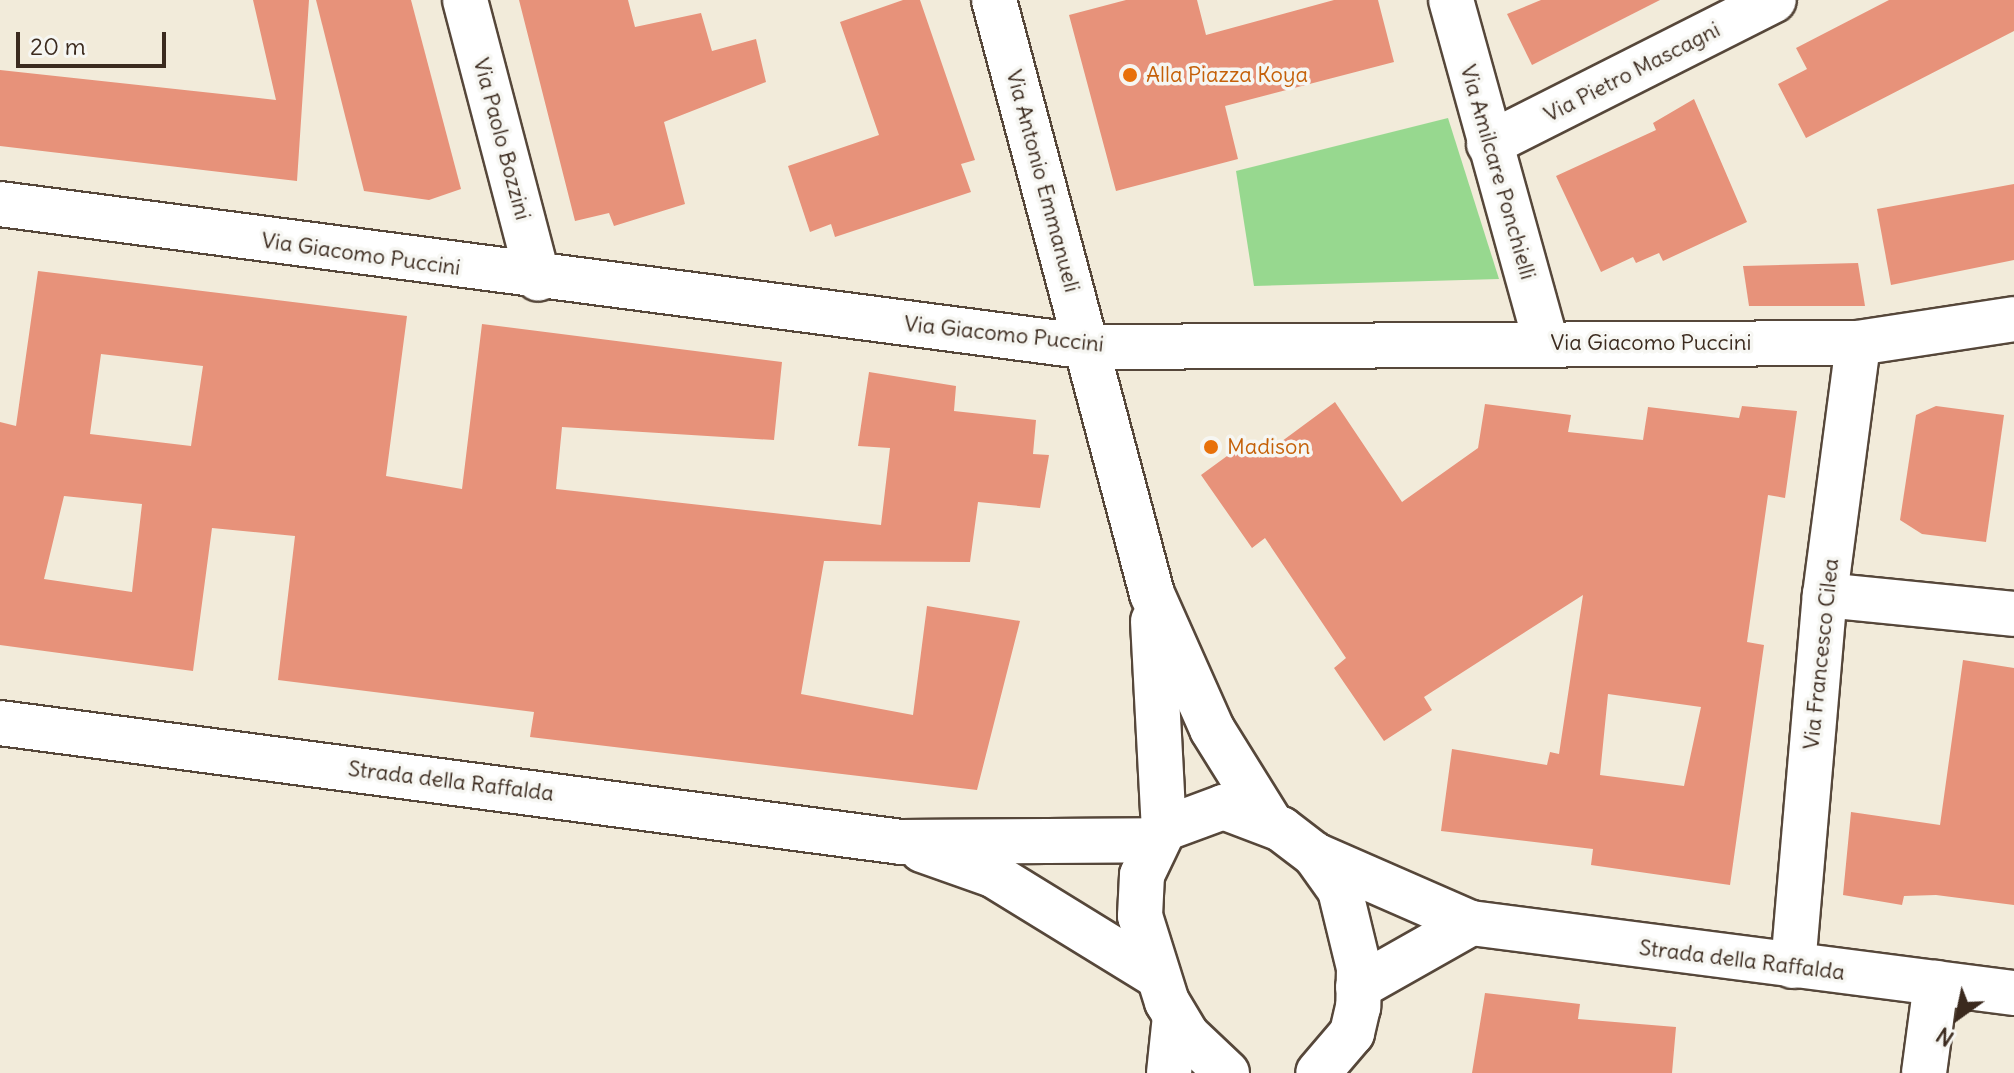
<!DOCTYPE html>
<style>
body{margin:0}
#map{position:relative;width:2014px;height:1073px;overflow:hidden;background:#f2ebda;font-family:Delius,sans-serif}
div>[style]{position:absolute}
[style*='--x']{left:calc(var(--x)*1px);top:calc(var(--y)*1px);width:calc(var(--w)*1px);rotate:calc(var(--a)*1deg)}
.green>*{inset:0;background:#97d88f}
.building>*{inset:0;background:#e7927a}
.roads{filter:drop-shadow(2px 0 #56473a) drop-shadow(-2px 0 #56473a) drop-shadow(0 2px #56473a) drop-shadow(0 -2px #56473a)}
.minor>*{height:44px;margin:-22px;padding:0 22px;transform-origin:22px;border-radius:22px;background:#fff}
.dots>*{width:22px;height:22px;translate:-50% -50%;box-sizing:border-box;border:4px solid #f6f6f2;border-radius:50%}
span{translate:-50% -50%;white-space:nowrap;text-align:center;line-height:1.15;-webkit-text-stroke:7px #f6f6f2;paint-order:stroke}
.street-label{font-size:22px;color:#3b2a1e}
.food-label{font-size:22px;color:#c56008}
.left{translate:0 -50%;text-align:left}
.north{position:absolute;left:1918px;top:977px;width:80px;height:80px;-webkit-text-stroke:6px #f6f6f2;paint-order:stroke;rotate:213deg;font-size:22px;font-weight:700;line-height:32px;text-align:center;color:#3b2a1e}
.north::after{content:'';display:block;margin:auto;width:28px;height:36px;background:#3b2a1e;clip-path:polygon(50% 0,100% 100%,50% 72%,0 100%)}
.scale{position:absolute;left:16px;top:32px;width:150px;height:36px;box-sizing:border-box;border:4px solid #3b2a1e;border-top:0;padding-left:10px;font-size:24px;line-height:28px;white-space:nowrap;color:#3b2a1e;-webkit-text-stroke:6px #f6f6f2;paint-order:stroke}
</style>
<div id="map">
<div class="green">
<div style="clip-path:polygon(1448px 118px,1499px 279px,1254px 286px,1236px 171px)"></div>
</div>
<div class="building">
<div style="clip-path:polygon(253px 0,309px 0,297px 181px,0 146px,0 70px,276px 100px)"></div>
<div style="clip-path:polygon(316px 0,411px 0,461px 189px,429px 200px,364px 191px)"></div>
<div style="clip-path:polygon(519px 0,628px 0,635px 27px,701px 13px,712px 51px,756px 39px,766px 82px,664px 122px,685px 204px,614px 226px,609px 213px,575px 221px)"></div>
<div style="clip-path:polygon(903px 0,920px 0,975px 160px,961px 164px,971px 192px,835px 237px,831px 224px,810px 232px,788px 166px,879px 135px,840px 22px)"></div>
<div style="clip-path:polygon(1126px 0,1197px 0,1206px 35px,1334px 0,1378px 0,1394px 62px,1225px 106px,1238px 159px,1116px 191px,1069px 15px)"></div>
<div style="clip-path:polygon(1541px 0,1660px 0,1532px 65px,1507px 14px)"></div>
<div style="clip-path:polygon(1889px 0,2014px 0,2014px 31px,1806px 138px,1778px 84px,1807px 69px,1796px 48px)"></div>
<div style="clip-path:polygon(1694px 99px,1747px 222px,1663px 261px,1659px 253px,1636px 263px,1633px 257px,1601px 272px,1556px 176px,1656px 130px,1653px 123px)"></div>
<div style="clip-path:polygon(2014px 184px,2014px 260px,1891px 285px,1877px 209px)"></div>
<div style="clip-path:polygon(1858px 263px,1865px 306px,1749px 306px,1743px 266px)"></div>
<div style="clip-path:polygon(evenodd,38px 271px,407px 316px,386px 476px,462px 489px,482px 324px,782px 362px,774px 440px,562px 427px,556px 489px,881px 525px,890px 448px,858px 446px,869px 372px,956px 386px,954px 411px,1036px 420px,1033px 454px,1049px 455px,1040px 508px,978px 502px,970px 562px,824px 561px,801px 694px,913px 715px,927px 606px,1020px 621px,977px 790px,530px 737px,534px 712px,278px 680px,295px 536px,212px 528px,193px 671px,0 645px,0 422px,16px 426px,38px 271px,101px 354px,203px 366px,191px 446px,90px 434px,101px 354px,38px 271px,64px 496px,142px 504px,132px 592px,44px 579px,64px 496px)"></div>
<div style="clip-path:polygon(evenodd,1335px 402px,1402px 502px,1478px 448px,1485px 404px,1571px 415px,1568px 432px,1643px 440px,1648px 407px,1739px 418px,1742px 406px,1797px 411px,1785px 498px,1768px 495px,1747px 642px,1764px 645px,1730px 885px,1591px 865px,1593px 849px,1441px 831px,1452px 749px,1547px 765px,1550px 752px,1559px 754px,1583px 595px,1424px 697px,1432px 710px,1384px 741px,1334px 668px,1346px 658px,1265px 538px,1252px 548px,1201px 475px,1249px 440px,1259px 458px,1335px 402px,1608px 694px,1701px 707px,1684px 786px,1600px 775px,1608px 694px)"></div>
<div style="clip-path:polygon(1936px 406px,2004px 415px,1986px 542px,1922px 534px,1900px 520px,1916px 415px)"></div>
<div style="clip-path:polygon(1963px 660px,2014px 668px,2014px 905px,1936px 895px,1904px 896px,1902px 905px,1843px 895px,1851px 812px,1940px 825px)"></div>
<div style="clip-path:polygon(1485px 993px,1580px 1004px,1578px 1019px,1676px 1027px,1672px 1073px,1472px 1073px)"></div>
</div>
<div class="roads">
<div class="minor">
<div style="--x:465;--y:0;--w:288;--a:75.3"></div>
<div style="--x:994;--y:0;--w:615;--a:75.1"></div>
<div style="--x:1152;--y:594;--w:148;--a:66"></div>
<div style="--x:1212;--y:729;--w:110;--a:58.1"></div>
<div style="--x:1451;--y:0;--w:356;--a:74.5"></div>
<div style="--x:1489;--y:144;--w:319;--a:-26.8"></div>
<div style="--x:0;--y:204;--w:1098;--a:7.48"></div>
<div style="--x:1089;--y:347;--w:769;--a:-0.3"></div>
<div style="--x:1858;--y:343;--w:158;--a:-8.7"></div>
<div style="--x:1825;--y:595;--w:190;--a:5.7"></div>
<div style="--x:1153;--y:621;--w:208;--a:87"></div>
<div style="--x:0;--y:723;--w:909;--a:7.52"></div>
<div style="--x:901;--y:842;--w:256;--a:-0.4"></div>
<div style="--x:922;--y:850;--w:75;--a:19.4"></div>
<div style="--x:993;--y:875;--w:193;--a:31.6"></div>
<div style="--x:1315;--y:855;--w:170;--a:23.6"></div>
<div style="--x:1471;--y:923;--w:547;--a:7.35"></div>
<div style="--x:1793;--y:966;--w:372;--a:-85.1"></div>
<div style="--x:1825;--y:595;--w:254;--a:-82.5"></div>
<div style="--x:1358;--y:987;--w:130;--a:-29.5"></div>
<div style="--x:1169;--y:1073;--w:57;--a:-84"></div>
<div style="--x:1227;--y:1073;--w:55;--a:-136.5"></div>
<div style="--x:1187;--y:1035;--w:39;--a:-121"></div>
<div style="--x:1167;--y:1002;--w:90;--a:-107.4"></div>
<div style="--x:1140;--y:916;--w:41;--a:-87.2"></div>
<div style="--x:1142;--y:875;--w:51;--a:-64.4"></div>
<div style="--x:1164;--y:829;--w:63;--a:-20.4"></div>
<div style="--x:1223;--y:807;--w:62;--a:20.8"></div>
<div style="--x:1281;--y:829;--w:43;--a:37.4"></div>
<div style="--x:1315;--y:855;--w:43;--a:54.5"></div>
<div style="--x:1340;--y:890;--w:80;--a:76.3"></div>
<div style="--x:1359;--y:968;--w:39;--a:91"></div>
<div style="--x:1358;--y:1007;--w:27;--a:103"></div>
<div style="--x:1352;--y:1033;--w:52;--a:130.4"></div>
<div style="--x:1924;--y:1073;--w:91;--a:-82.4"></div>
</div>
</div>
<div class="dots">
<div style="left:1130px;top:75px;background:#e8710a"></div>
<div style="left:1211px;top:447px;background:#e8710a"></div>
</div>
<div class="street-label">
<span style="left:1632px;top:72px;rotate:-27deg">Via Pietro Mascagni</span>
<span style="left:502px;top:139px;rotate:75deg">Via Paolo Bozzini</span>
<span style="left:1498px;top:172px;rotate:74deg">Via Amilcare Ponchielli</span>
<span style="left:1043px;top:181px;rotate:75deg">Via Antonio Emmanueli</span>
<span style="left:361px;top:254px;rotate:8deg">Via Giacomo Puccini</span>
<span style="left:1004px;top:334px;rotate:6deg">Via Giacomo Puccini</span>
<span style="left:1651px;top:343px">Via Giacomo Puccini</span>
<span style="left:1821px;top:654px;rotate:-84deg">Via Francesco Cilea</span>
<span style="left:451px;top:781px;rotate:7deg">Strada della Raffalda</span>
<span style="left:1742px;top:960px;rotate:7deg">Strada della Raffalda</span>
</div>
<div class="food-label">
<span class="left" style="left:1146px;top:75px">Alla Piazza Koya</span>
<span class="left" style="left:1227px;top:447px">Madison</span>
</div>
<div class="north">N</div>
<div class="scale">20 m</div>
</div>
